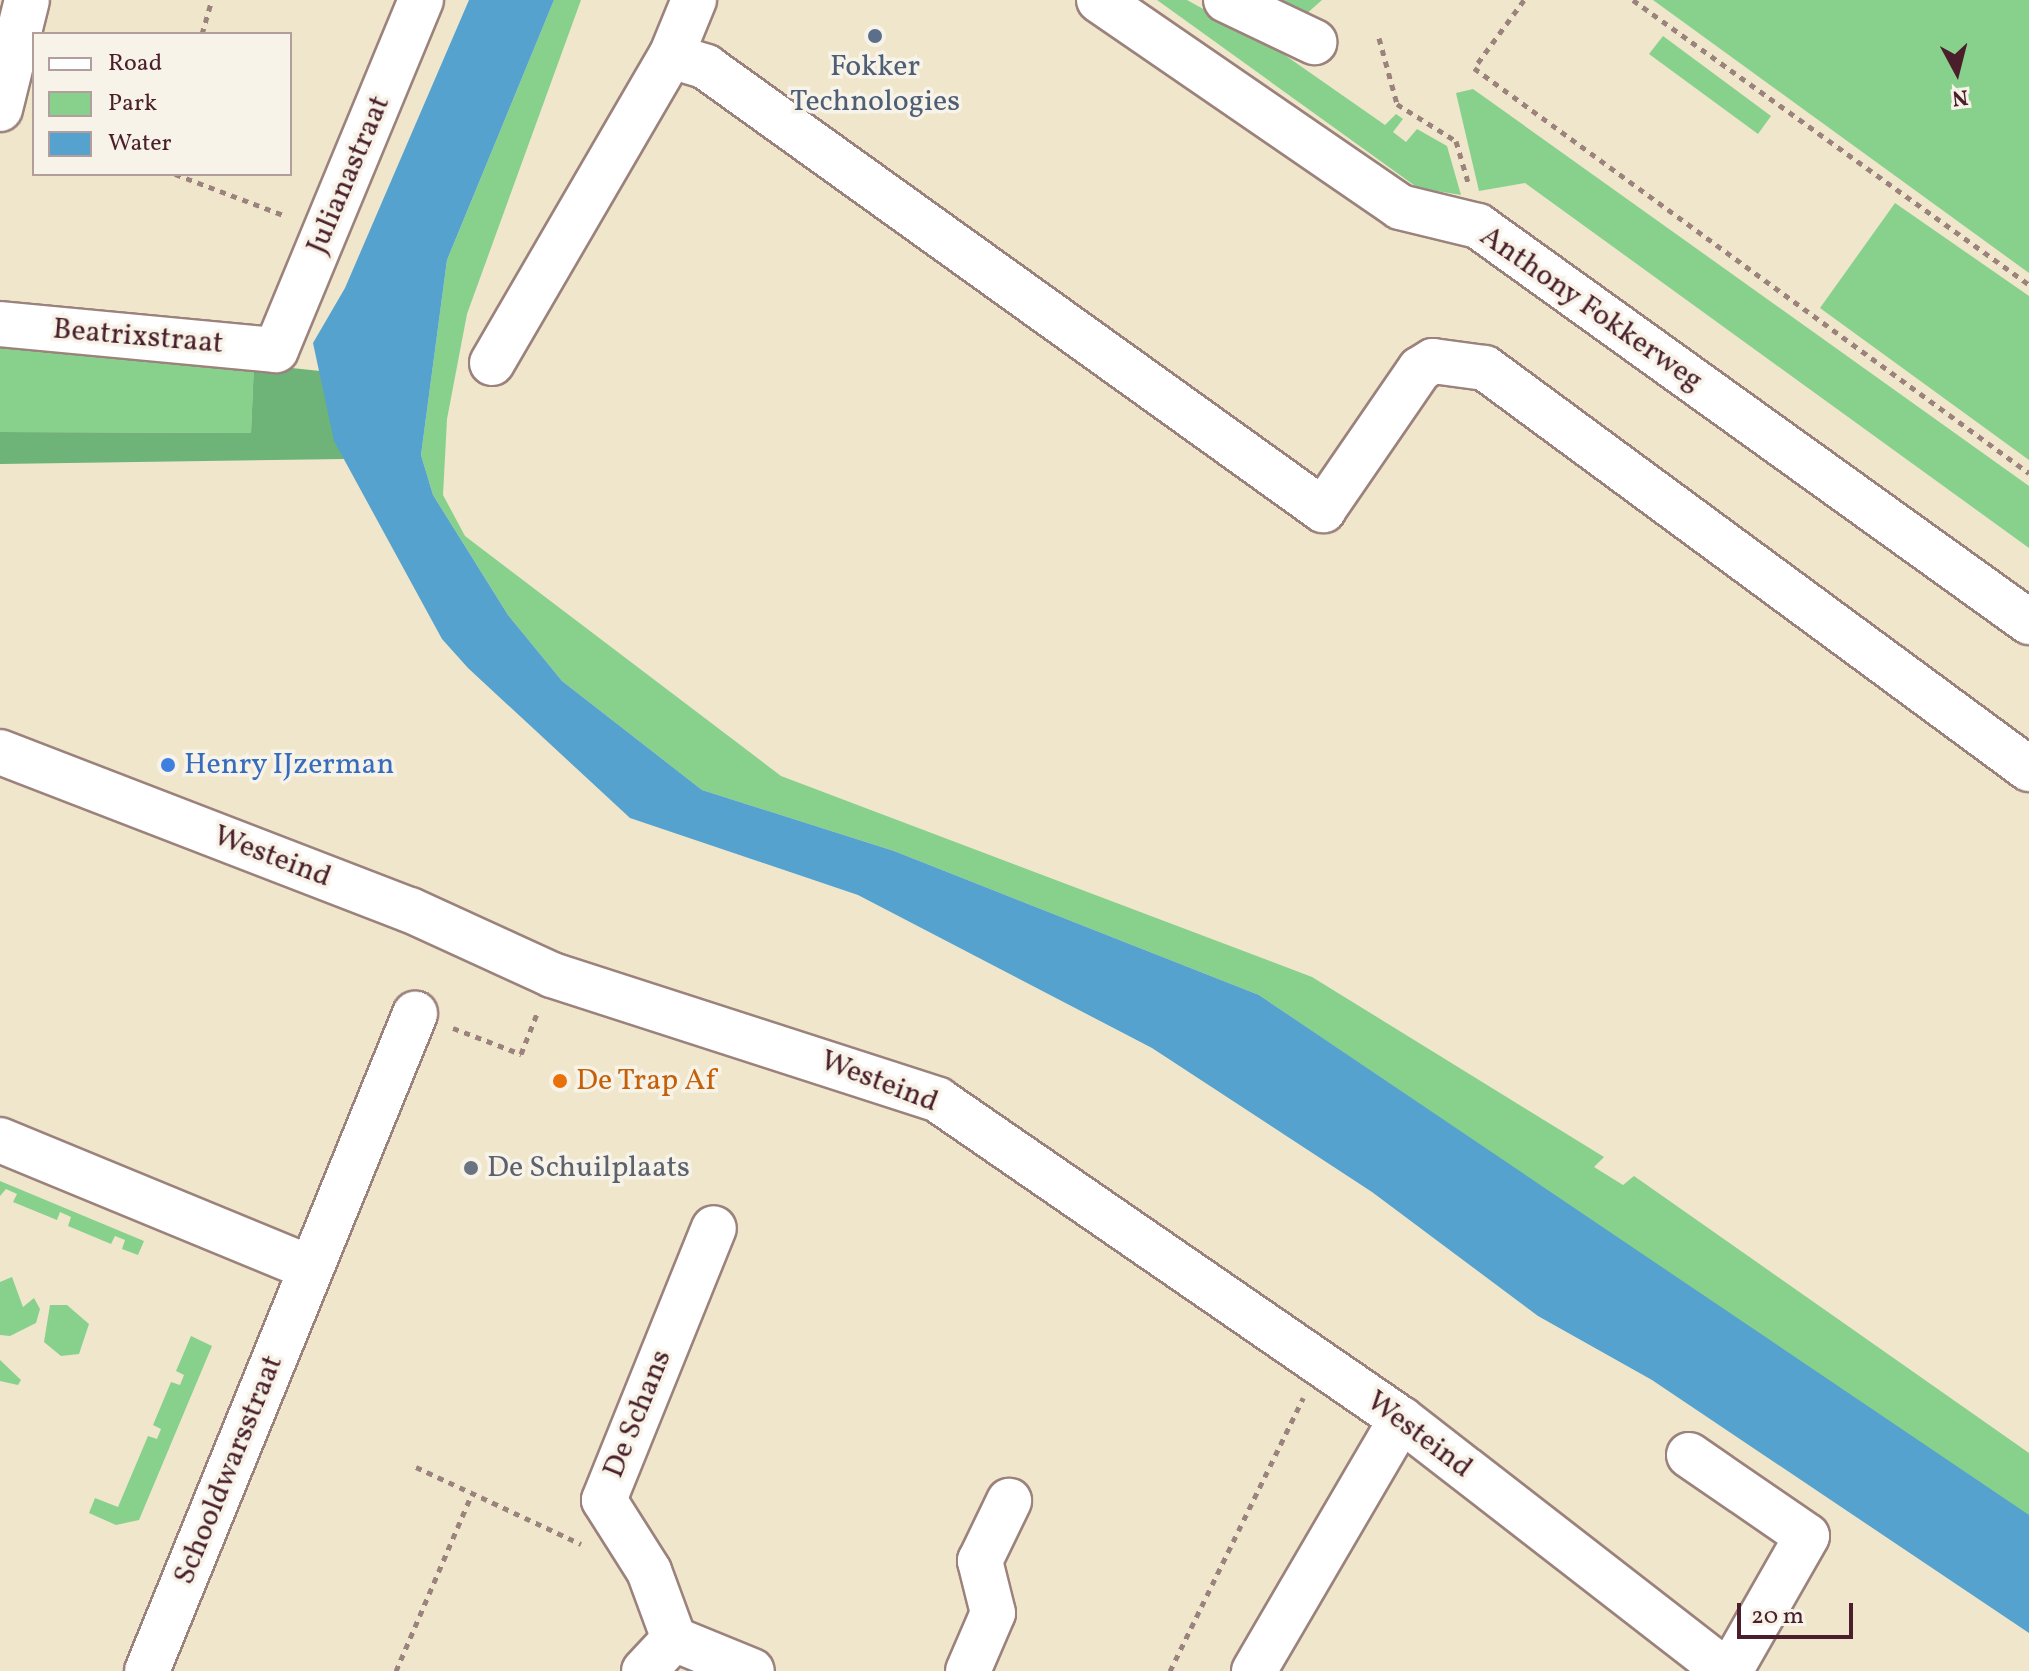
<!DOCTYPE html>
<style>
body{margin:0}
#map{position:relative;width:2029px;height:1671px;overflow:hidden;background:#efe6cc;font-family:Vollkorn,serif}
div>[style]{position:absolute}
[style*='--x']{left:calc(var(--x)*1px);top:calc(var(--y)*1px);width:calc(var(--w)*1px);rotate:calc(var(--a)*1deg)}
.green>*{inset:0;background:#88d18c}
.forest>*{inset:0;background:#6eb378}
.water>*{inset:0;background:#55a2ce}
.path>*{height:5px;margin-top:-2.5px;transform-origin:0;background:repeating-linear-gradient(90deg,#9c827c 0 6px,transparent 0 12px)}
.roads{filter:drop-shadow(2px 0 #9c827c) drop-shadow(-2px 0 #9c827c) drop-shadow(0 2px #9c827c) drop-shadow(0 -2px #9c827c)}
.minor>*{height:44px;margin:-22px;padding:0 22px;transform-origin:22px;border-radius:22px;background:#fff}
.dots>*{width:22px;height:22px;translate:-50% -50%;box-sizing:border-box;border:4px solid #f7f3e8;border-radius:50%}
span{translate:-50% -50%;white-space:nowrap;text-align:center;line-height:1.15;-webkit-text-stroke:7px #f7f3e8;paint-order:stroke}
.service-label{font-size:30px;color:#4e5e75}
.street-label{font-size:30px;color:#4a1f2b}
.shop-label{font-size:30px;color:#366cbe}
.left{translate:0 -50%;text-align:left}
.food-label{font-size:30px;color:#c56008}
.worship-label{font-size:30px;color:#5b616d}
.legend{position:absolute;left:32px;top:32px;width:260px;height:144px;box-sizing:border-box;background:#f7f3e8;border:2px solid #b29e9c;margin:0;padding:10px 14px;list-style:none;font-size:24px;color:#4a1f2b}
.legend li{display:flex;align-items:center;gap:16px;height:40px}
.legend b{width:40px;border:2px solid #b29e9c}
.north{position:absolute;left:1917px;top:32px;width:80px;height:80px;-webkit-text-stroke:6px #f7f3e8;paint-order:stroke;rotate:173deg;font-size:22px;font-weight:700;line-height:32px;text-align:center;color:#4a1f2b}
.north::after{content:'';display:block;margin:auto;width:28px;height:36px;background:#4a1f2b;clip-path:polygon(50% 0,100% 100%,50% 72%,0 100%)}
.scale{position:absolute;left:1737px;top:1603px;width:116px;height:36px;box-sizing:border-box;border:4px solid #4a1f2b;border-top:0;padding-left:10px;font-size:24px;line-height:28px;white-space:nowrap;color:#4a1f2b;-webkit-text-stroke:6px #f7f3e8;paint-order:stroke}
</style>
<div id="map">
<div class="green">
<div style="clip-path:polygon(554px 0,581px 0,467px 314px,447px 419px,443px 495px,465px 536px,781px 776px,1312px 977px,1604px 1157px,1594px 1167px,1623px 1185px,1634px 1176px,2029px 1453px,2029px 1517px,1259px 995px,894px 851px,702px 790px,562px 681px,508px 615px,433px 495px,421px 455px,447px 260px)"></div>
<div style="clip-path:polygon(1157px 0,1187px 0,1279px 51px,1385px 125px,1396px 114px,1403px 119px,1393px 132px,1406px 142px,1417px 129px,1447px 146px,1461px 195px,1418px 188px)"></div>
<div style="clip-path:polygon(1252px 0,1322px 0,1304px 16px)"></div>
<div style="clip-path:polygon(1653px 0,2029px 0,2029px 273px)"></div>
<div style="clip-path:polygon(1663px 36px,1771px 116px,1758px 134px,1649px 54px)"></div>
<div style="clip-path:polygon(1473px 89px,2029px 486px,2029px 548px,1525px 183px,1479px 191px,1456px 93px)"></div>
<div style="clip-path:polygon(1895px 203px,2029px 296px,2029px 460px,1820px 308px)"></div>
<div style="clip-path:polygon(0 339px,254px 364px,251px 433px,0 432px)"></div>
<div style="clip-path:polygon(0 1181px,144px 1241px,138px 1255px,122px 1249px,125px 1240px,115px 1236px,111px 1244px,68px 1226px,71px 1217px,60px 1212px,57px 1220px,13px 1202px,17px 1194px,6px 1189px,0 1196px)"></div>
<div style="clip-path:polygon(12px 1277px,23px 1307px,34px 1298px,40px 1309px,36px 1323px,10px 1336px,0 1335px,0 1282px)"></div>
<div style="clip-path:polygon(50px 1305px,67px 1305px,89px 1324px,79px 1354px,61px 1356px,44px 1342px)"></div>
<div style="clip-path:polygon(191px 1336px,212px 1346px,139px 1520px,116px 1525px,89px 1513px,95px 1498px,118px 1507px,148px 1436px,157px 1439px,161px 1429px,153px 1425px,171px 1382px,180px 1385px,184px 1375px,176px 1371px)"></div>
<div style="clip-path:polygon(0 1360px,21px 1380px,18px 1385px,0 1381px)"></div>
</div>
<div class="forest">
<div style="clip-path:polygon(254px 364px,320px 371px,344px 459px,0 464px,0 432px,251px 433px)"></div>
</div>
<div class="water">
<div style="clip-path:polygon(469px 0,554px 0,447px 260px,421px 455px,433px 495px,508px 615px,562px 681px,702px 790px,894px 851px,1259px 995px,2029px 1515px,2029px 1633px,1652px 1380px,1538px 1316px,1372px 1192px,1152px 1048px,858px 895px,630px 818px,468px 668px,442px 639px,334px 441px,313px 343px,345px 288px)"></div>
</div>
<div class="path">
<div style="--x:1524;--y:0;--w:84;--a:126.3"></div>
<div style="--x:1474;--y:68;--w:687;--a:36.12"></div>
<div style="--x:1633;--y:0;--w:488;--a:35.7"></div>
<div style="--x:202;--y:34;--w:35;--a:-74"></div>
<div style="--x:1379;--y:38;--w:68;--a:74.7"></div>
<div style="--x:1397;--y:104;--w:70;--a:32.1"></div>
<div style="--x:1456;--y:141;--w:43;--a:73.7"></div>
<div style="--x:175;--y:174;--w:119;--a:20.7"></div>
<div style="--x:453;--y:1028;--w:73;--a:20.9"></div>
<div style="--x:521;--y:1054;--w:46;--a:-68.4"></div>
<div style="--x:416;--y:1467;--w:182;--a:25"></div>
<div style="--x:396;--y:1671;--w:193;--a:-66.8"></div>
<div style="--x:1170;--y:1671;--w:304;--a:-64"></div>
</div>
<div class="roads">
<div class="minor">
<div style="--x:1099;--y:0;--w:365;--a:34.5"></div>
<div style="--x:1400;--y:207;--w:80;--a:13.7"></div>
<div style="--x:1478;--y:226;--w:679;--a:35.7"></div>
<div style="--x:1226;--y:0;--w:98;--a:25.5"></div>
<div style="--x:671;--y:56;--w:61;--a:-67.7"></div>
<div style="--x:0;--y:109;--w:112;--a:-76.1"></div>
<div style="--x:0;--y:324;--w:277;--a:5.4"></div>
<div style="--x:276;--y:350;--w:379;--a:-67.5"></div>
<div style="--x:492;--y:363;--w:355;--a:-59.8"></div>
<div style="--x:671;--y:56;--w:37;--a:17"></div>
<div style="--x:706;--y:67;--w:760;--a:35.68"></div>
<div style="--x:1323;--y:510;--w:171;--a:-55.5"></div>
<div style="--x:1420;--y:369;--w:15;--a:-32"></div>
<div style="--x:1433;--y:361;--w:52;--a:7.7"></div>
<div style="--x:1485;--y:368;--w:676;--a:36.4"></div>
<div style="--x:0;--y:752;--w:439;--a:21.1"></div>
<div style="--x:410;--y:910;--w:156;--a:24.6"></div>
<div style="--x:552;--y:975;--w:406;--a:17.9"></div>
<div style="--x:938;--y:1100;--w:562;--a:34.57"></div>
<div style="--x:1401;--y:1419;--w:411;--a:37.8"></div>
<div style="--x:0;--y:1140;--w:335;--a:22.4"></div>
<div style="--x:1689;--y:1455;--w:143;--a:34.5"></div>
<div style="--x:1807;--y:1536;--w:155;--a:119.7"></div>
<div style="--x:674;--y:1639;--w:72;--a:-110.2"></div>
<div style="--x:649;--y:1571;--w:84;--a:-122.4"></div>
<div style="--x:604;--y:1500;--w:293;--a:-68"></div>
<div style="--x:147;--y:1671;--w:710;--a:-67.81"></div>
<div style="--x:644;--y:1671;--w:44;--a:-46.8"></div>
<div style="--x:674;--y:1639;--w:84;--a:22.3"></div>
<div style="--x:968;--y:1671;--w:63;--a:-66.7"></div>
<div style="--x:993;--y:1613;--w:54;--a:-104"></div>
<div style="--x:980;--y:1561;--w:67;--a:-64.2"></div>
<div style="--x:1254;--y:1671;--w:292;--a:-59.7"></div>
</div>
</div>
<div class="dots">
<div style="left:875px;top:36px;background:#5c6f8a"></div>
<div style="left:168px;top:765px;background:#3f7fe0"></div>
<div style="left:560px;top:1081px;background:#e8710a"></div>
<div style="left:471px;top:1168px;background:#6b7280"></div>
</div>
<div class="service-label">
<span style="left:875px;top:84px">Fokker<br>Technologies</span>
</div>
<div class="street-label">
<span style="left:349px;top:175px;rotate:-67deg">Julianastraat</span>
<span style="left:1591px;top:309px;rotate:35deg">Anthony Fokkerweg</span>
<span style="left:138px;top:337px;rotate:5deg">Beatrixstraat</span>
<span style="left:272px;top:857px;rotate:21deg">Westeind</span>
<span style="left:879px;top:1082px;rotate:21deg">Westeind</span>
<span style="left:638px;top:1414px;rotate:-68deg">De Schans</span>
<span style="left:1419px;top:1435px;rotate:37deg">Westeind</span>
<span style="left:229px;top:1470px;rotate:-68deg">Schooldwarsstraat</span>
</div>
<div class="shop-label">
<span class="left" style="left:184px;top:765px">Henry IJzerman</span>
</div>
<div class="food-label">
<span class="left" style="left:576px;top:1081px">De Trap Af</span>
</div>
<div class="worship-label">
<span class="left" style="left:487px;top:1168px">De Schuilplaats</span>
</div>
<ul class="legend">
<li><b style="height:10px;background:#fff"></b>Road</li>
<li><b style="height:22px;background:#88d18c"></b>Park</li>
<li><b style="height:22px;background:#55a2ce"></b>Water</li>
</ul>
<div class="north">N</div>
<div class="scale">20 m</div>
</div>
